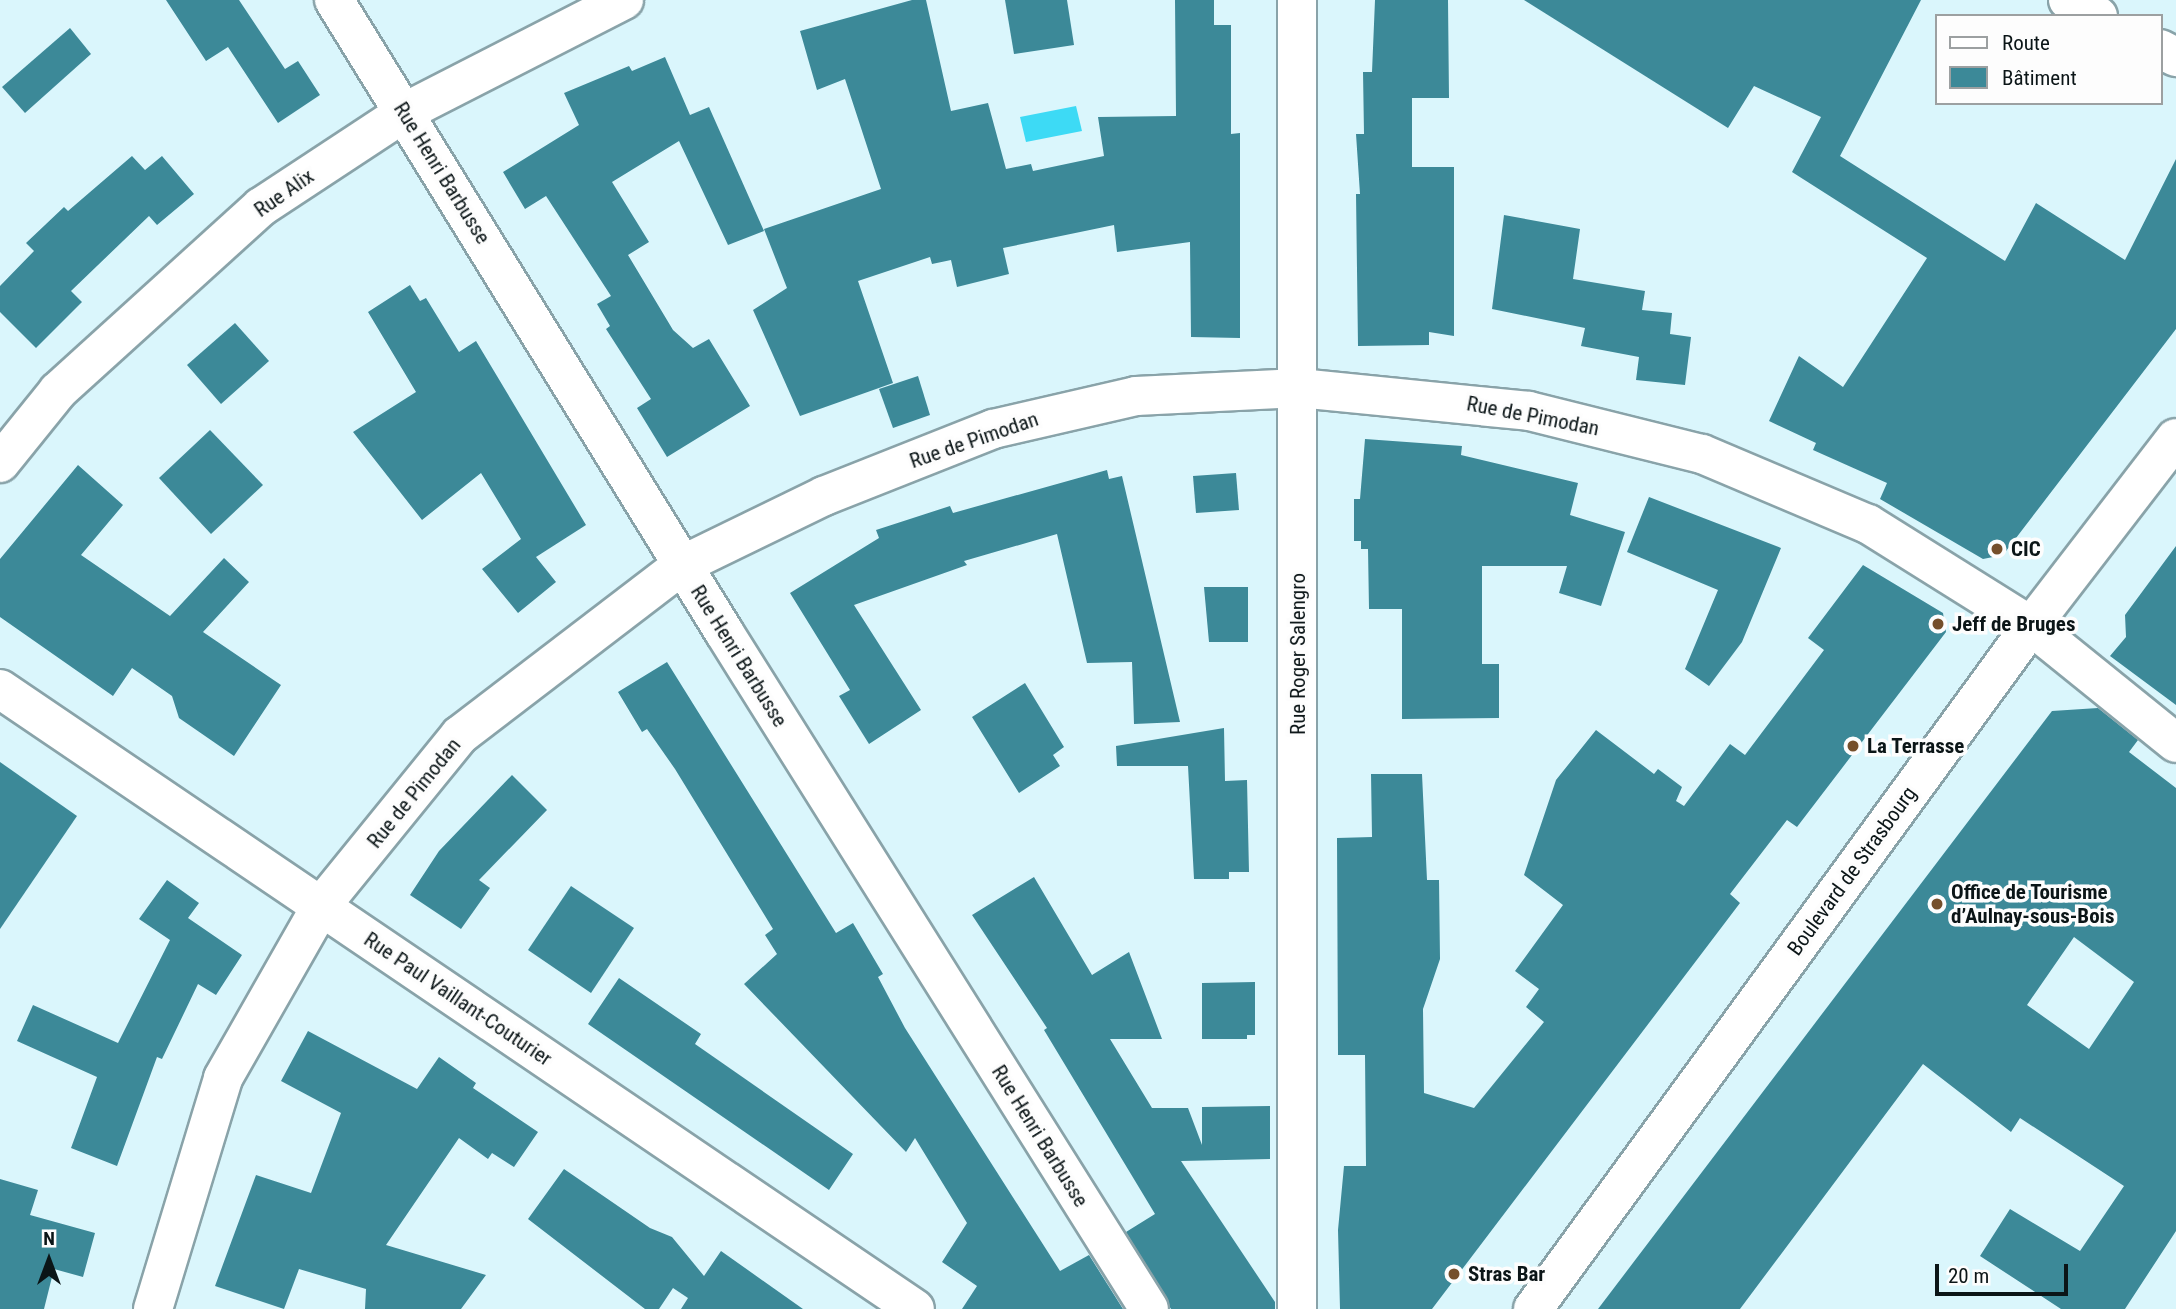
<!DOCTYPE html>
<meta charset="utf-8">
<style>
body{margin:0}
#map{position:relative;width:2176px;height:1309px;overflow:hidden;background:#daf6fc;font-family:"Roboto Condensed",sans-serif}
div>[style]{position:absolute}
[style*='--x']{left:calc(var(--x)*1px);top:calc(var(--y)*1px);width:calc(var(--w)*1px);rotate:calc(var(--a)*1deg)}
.water>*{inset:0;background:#3ddaf5}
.building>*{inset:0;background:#3c8998}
.roads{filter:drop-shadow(2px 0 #89a3a9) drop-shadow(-2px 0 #89a3a9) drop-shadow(0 2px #89a3a9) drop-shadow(0 -2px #89a3a9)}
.street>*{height:38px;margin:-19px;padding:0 19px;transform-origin:19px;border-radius:19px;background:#fff}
.dots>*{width:19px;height:19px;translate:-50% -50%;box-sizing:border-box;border:4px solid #fdfdfd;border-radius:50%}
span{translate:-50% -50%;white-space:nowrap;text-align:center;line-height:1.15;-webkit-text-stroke:7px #fdfdfd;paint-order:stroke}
.street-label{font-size:21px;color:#0b1517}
.poi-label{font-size:21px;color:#0b1517;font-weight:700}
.left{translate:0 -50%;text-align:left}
.legend{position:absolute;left:1935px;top:14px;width:228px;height:91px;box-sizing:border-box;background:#fdfdfd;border:2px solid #9ca0a1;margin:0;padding:9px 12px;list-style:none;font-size:21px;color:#0b1517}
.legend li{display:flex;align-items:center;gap:14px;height:35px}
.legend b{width:35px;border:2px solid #9ca0a1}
.north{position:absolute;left:14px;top:1225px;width:70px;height:70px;-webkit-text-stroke:5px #fdfdfd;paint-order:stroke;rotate:0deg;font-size:19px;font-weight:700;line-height:28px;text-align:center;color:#0b1517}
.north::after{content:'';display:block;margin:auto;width:24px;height:32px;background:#0b1517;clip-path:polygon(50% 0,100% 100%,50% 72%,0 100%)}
.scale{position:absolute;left:1935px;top:1264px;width:133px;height:32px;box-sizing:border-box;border:4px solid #0b1517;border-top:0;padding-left:9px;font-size:21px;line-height:24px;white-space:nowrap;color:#0b1517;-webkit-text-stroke:5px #fdfdfd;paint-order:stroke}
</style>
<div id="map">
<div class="water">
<div style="clip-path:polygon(1076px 106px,1082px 131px,1026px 142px,1020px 117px)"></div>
</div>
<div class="building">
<div style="clip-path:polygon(166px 0,239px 0,285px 69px,298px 61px,320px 95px,278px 123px,228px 47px,206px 61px)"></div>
<div style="clip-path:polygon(912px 0,926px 0,951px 111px,988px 103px,1006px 169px,1031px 164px,1033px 171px,1104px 156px,1098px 117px,1176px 116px,1175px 0,1214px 0,1214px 25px,1231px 25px,1231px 134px,1240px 133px,1240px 338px,1191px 337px,1190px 242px,1117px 252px,1114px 225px,1003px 248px,1009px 274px,957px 287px,951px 260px,932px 264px,930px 257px,858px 281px,893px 383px,800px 416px,753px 310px,787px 288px,764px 229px,881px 189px,845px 79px,817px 90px,800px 31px)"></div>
<div style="clip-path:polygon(1005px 0,1067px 0,1074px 45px,1014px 54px)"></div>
<div style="clip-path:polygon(1375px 0,1448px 0,1449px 98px,1412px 98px,1412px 167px,1454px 167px,1454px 336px,1429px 332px,1429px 345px,1358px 346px,1356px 194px,1360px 194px,1356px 134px,1364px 134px,1363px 72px,1372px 72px)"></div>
<div style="clip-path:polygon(1524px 0,1921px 0,1840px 156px,2005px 261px,2036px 203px,2125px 260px,2176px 159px,2176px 329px,2003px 555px,1983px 559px,1880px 499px,1887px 483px,1813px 450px,1816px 443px,1769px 421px,1799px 356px,1843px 387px,1927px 258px,1792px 172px,1821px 117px,1754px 86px,1728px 128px)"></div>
<div style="clip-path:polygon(70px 28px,91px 54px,25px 113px,2px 87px)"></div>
<div style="clip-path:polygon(665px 57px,690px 115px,709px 107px,764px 231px,728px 245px,679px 141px,612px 182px,649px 242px,628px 255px,673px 330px,693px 348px,709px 339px,750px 406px,667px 457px,637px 408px,651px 399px,606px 329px,610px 326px,597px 304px,611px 296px,546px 196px,525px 209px,503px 172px,579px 125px,564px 93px,629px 66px,632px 71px)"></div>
<div style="clip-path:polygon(132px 156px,145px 170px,162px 156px,194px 194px,157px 225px,149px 216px,71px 291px,82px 302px,36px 348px,0 312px,0 286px,34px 251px,26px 243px,64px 207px,68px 211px)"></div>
<div style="clip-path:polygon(1504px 215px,1580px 229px,1573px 279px,1645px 291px,1642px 310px,1672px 313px,1670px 334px,1691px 337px,1685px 385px,1636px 380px,1639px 357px,1581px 346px,1585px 328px,1492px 309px)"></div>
<div style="clip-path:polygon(410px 285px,420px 301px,426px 298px,459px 352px,476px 341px,586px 525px,536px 557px,556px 582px,518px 613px,482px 569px,521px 539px,481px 473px,422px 520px,353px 432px,416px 392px,368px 312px)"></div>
<div style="clip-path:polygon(235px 323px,269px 361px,221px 404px,187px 365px)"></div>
<div style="clip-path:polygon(918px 376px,930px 415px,893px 428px,879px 389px)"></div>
<div style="clip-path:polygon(210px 430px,263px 485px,211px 534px,159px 478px)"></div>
<div style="clip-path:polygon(1365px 439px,1462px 446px,1461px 455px,1578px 483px,1570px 515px,1625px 532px,1601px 606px,1559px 593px,1567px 566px,1482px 566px,1482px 664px,1499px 664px,1499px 718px,1402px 719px,1402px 609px,1369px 609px,1368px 549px,1361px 549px,1361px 541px,1354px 541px,1354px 499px,1360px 499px)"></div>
<div style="clip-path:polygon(78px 465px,123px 505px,81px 555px,170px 616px,224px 558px,249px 582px,203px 632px,281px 685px,234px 756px,179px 718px,172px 696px,132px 668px,113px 696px,0 617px,0 559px)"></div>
<div style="clip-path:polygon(1107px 470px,1109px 479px,1122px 476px,1180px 722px,1134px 724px,1132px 662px,1087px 663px,1057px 534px,964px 561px,967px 565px,854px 605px,921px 710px,869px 744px,839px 696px,850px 690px,790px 593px,879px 538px,876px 530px,950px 506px,953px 513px)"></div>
<div style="clip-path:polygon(1236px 473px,1239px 510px,1196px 513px,1193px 476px)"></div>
<div style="clip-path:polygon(1649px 497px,1781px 548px,1742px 642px,1709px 686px,1685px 669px,1718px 590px,1627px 552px)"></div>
<div style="clip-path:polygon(2176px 546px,2176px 705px,2110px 656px,2126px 637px,2125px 615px)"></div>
<div style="clip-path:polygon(1863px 565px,1943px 613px,1946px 632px,1797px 827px,1787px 820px,1730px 894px,1740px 903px,1432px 1309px,1340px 1309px,1338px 1230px,1344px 1166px,1366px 1166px,1365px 1055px,1338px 1055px,1337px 838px,1372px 837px,1371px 774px,1422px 774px,1427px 880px,1439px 880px,1440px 959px,1423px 1009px,1424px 1093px,1474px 1108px,1544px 1022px,1526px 1007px,1539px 989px,1515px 971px,1563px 905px,1524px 875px,1556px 780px,1596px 730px,1654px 774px,1658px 769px,1682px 787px,1676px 801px,1684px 806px,1730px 744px,1745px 755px,1824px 650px,1808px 638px)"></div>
<div style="clip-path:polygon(1204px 587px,1248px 587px,1248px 642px,1209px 642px)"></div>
<div style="clip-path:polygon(667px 662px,836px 933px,853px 923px,883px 974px,878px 977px,905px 1028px,1060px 1271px,1089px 1255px,1123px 1309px,962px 1309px,977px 1286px,942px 1262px,967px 1223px,915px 1138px,906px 1152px,744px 984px,777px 954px,765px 935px,773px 929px,675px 769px,647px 729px,642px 732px,618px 692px)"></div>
<div style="clip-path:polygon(1025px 683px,1064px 747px,1053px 755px,1060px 766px,1019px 793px,972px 717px)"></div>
<div style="clip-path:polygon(evenodd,2098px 708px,2138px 740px,2129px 752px,2176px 788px,2176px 1231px,2125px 1309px,2061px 1309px,1980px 1256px,2010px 1209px,2080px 1251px,2124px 1186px,2020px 1118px,2011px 1132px,1923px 1064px,1740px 1309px,1598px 1309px,2052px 711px,2098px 708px,2074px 937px,2134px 982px,2089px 1049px,2027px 1005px,2074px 937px)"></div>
<div style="clip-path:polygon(1224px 728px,1225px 781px,1247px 780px,1249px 872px,1229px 872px,1229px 879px,1194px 879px,1188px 766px,1117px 766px,1116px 746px)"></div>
<div style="clip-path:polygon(0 762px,77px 816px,0 929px)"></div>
<div style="clip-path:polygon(512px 775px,547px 810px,479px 880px,490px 888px,461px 929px,410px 895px,439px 851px)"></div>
<div style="clip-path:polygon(1034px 877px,1092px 975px,1129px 952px,1162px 1039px,1110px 1039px,1152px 1108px,1188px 1108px,1202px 1145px,1202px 1107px,1270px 1106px,1270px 1159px,1181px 1161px,1275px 1302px,1275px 1309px,1171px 1309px,1126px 1232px,1155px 1214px,1044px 1030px,1047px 1028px,972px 915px)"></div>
<div style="clip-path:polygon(167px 880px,199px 903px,188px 918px,242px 955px,216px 995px,198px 984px,162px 1059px,157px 1057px,117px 1166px,71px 1148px,97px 1077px,17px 1041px,33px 1005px,118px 1043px,170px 940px,139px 919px)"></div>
<div style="clip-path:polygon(571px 886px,634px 928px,591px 993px,528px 950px)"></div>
<div style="clip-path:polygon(619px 978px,701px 1034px,695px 1044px,853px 1154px,829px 1190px,588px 1024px)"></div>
<div style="clip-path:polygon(1255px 982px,1255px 1035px,1247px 1035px,1247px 1039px,1202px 1039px,1202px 983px)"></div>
<div style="clip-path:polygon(308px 1031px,417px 1089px,439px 1057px,476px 1083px,473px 1088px,538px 1132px,514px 1167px,492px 1153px,488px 1159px,459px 1138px,386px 1245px,486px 1275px,461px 1309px,365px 1309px,366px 1289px,299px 1269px,284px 1309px,215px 1286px,256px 1175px,311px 1193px,341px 1113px,281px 1081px)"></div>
<div style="clip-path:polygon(564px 1169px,650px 1228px,672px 1237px,704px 1276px,721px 1251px,803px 1309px,681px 1309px,688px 1298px,673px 1288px,659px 1309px,645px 1309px,528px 1219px)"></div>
<div style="clip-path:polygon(0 1179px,38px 1190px,30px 1215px,95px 1233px,83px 1277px,54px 1269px,44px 1309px,0 1309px)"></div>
</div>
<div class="roads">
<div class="street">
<div style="--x:334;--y:0;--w:743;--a:58.32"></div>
<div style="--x:724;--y:632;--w:799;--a:57.88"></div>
<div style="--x:1297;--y:0;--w:1309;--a:90"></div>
<div style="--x:2068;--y:0;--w:34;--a:28"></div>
<div style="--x:2160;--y:49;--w:18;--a:27"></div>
<div style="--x:0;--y:463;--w:92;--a:-51.1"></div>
<div style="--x:58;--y:391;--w:274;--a:-42.2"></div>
<div style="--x:261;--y:207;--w:173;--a:-33.4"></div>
<div style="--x:405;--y:112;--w:246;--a:-27.1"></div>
<div style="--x:0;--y:689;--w:1105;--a:34.12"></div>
<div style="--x:153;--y:1309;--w:241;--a:-73.1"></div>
<div style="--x:223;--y:1078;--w:198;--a:-60.3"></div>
<div style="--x:321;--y:906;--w:220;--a:-50.9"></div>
<div style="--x:460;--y:735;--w:280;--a:-37.4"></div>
<div style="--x:682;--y:565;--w:158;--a:-25.9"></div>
<div style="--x:824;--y:496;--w:182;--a:-21.6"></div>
<div style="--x:993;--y:429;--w:147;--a:-13"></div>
<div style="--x:1136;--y:396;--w:163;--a:-2.8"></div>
<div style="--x:1299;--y:388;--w:231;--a:5.7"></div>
<div style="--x:1529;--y:411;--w:178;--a:14"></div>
<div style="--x:1702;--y:454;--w:180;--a:22.9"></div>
<div style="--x:1868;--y:524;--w:192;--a:32"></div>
<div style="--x:2031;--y:626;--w:186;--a:38.9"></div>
<div style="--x:1533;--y:1309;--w:845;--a:-53.9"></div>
<div style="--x:2031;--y:626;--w:237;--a:-52.4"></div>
</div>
</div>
<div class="dots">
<div style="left:1997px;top:549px;background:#754f2b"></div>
<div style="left:1938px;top:624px;background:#754f2b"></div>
<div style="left:1853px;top:746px;background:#754f2b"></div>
<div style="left:1937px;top:904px;background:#754f2b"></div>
<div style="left:1454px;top:1274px;background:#754f2b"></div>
</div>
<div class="street-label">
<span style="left:442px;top:173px;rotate:58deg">Rue Henri Barbusse</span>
<span style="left:284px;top:193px;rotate:-35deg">Rue Alix</span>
<span style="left:1533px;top:416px;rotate:11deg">Rue de Pimodan</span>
<span style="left:974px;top:440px;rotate:-19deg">Rue de Pimodan</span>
<span style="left:1298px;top:654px;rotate:-90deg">Rue Roger Salengro</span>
<span style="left:739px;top:656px;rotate:58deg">Rue Henri Barbusse</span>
<span style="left:414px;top:793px;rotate:-51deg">Rue de Pimodan</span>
<span style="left:1852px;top:871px;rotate:-54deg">Boulevard de Strasbourg</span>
<span style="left:458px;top:999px;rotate:34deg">Rue Paul Vaillant-Couturier</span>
<span style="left:1040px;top:1136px;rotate:58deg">Rue Henri Barbusse</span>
</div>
<div class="poi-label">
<span class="left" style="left:2011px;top:549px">CIC</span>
<span class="left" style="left:1952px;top:624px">Jeff de Bruges</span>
<span class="left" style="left:1867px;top:746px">La Terrasse</span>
<span class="left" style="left:1951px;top:904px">Office de Tourisme<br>d’Aulnay-sous-Bois</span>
<span class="left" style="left:1468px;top:1274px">Stras Bar</span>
</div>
<ul class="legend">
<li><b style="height:9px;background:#fff"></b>Route</li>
<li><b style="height:19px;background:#3c8998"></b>Bâtiment</li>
</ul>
<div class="north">N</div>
<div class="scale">20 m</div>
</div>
